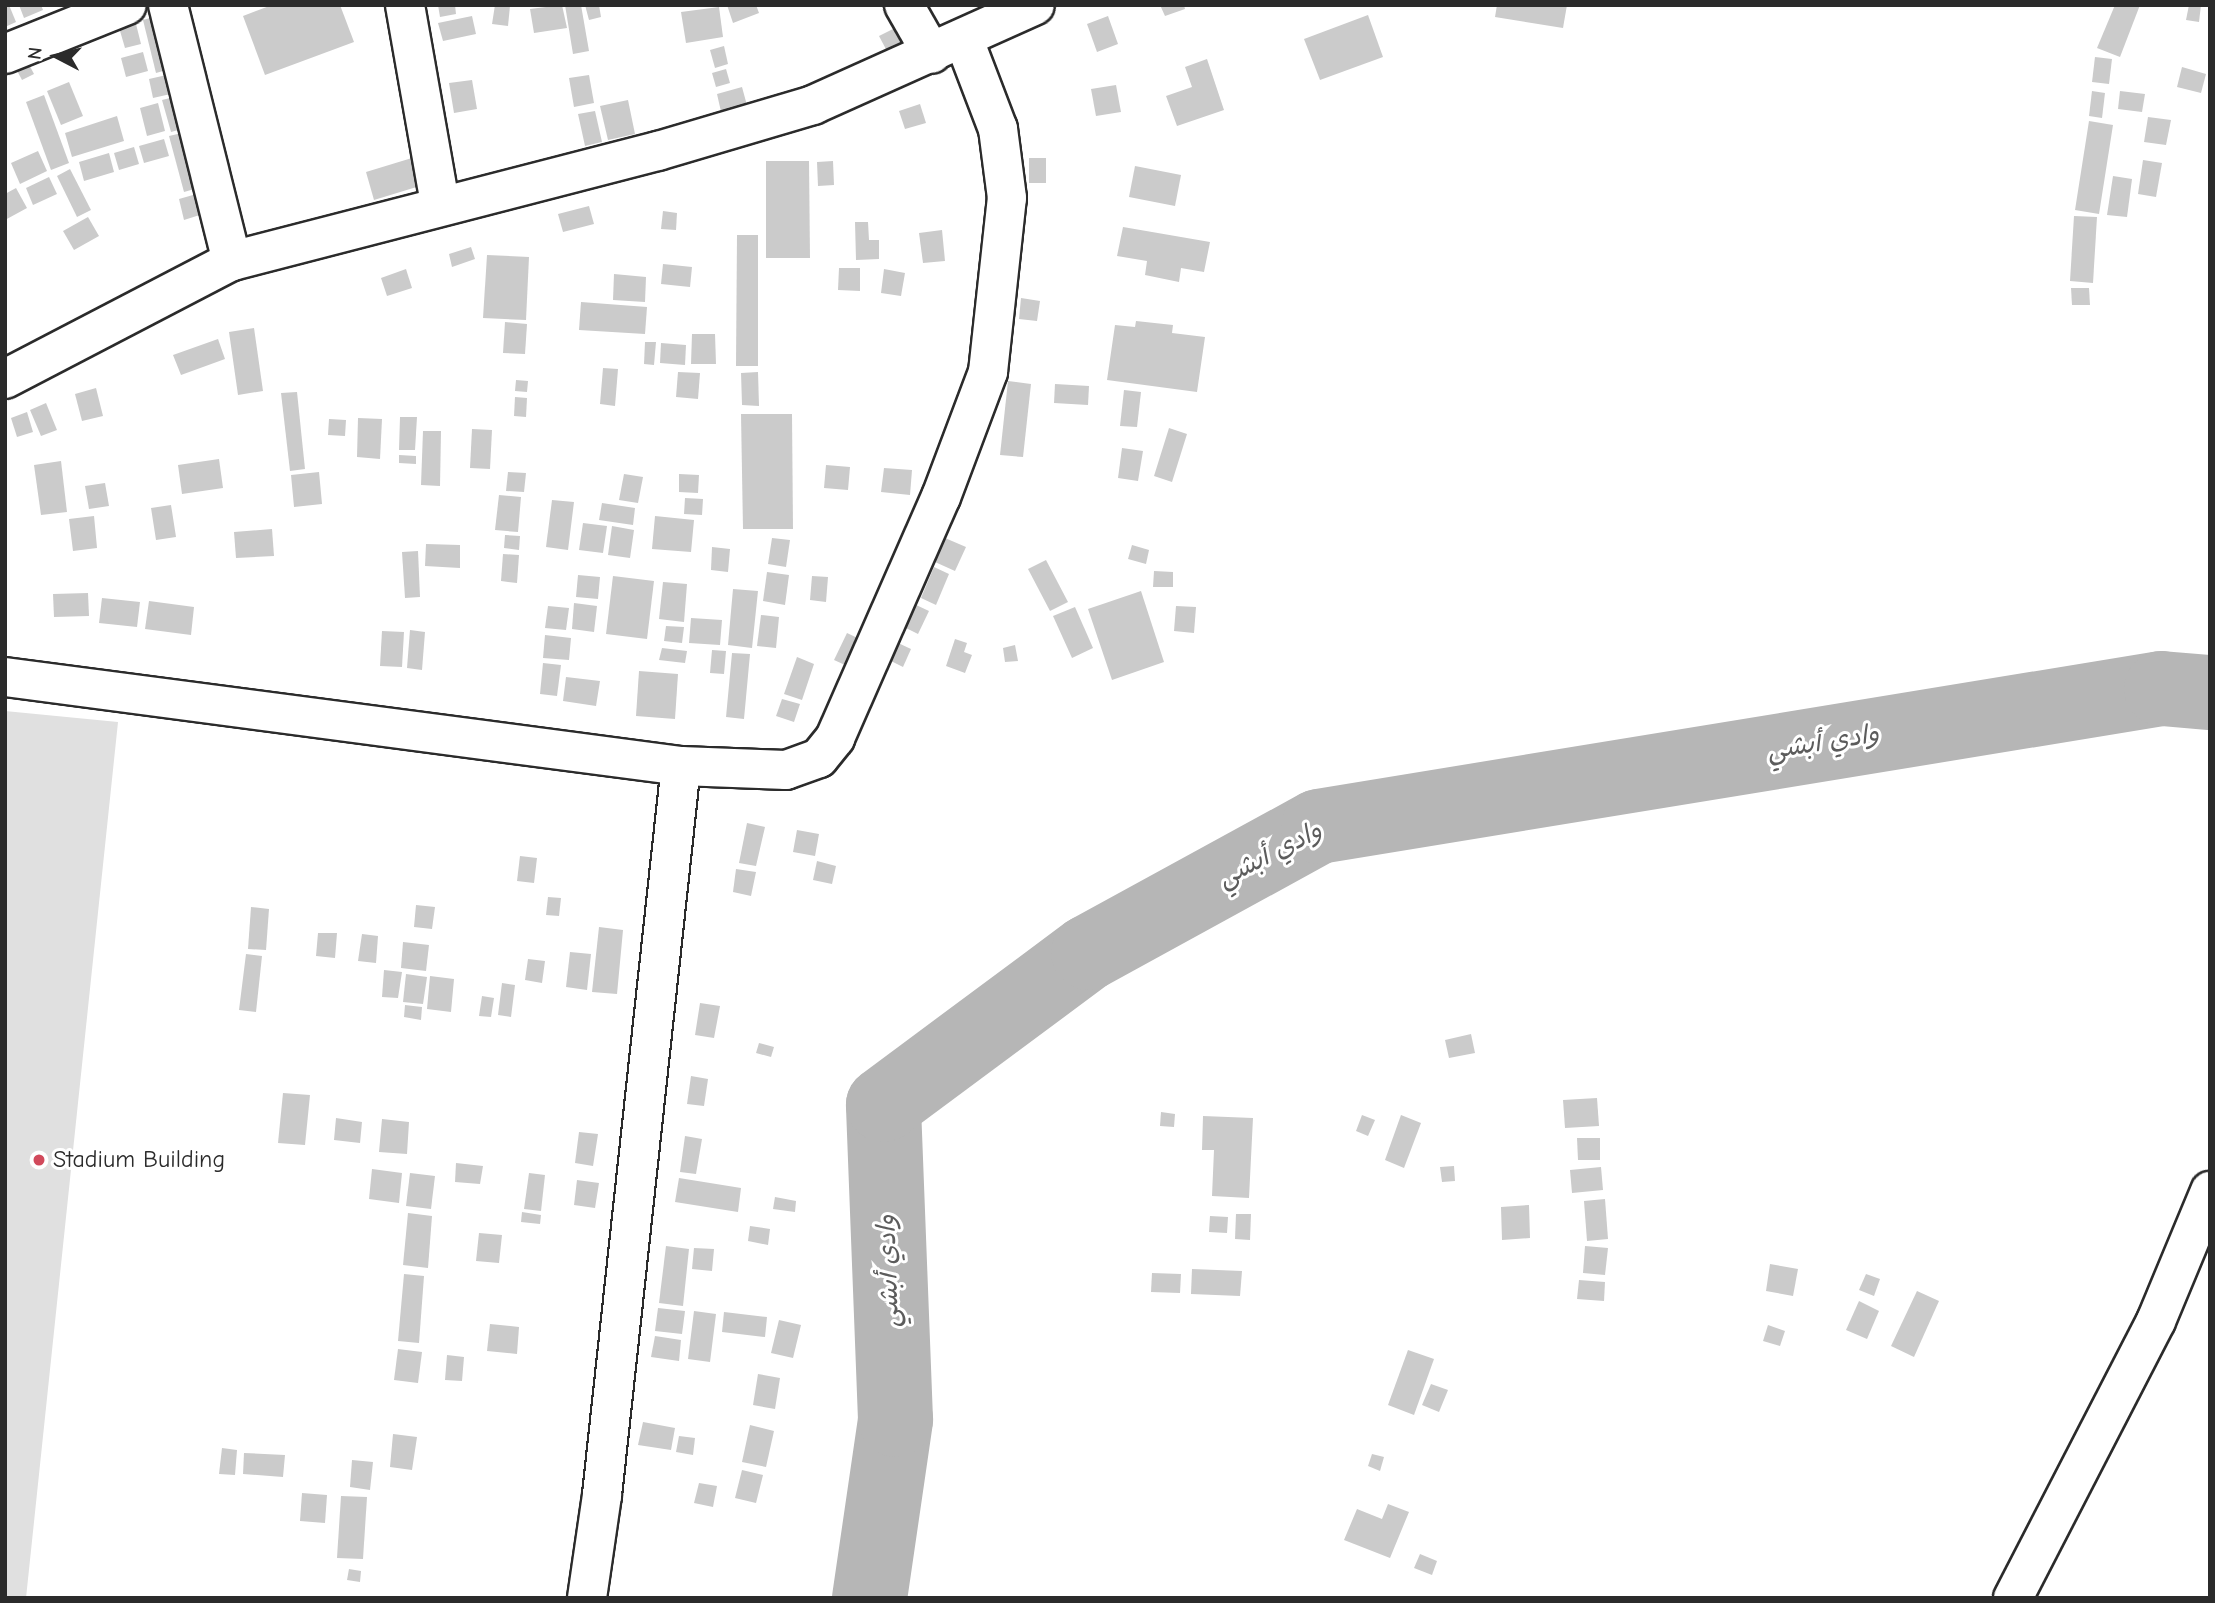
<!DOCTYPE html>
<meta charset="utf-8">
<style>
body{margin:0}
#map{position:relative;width:2215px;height:1603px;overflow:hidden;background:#fff;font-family:"Comic Neue","Playpen Sans Arabic",sans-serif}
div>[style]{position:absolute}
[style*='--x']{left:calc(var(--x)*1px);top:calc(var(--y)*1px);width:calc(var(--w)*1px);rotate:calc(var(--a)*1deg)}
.green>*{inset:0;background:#e0e0e0}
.river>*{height:75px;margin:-37.5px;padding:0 37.5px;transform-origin:37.5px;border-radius:37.5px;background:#b6b6b6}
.building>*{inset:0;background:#cbcbcb}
.roads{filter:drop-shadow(2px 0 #2b2b2b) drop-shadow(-2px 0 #2b2b2b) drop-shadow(0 2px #2b2b2b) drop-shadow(0 -2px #2b2b2b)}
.minor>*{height:38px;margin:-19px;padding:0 19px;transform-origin:19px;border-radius:19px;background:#fff}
.dots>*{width:19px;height:19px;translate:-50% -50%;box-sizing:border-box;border:4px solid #fff;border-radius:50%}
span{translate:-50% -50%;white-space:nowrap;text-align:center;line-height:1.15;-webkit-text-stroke:6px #fff;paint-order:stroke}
.poi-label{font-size:24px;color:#2b2b2b}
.left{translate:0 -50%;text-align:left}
.water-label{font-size:26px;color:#5c5c5c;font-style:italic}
.frame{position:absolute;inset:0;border:7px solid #2b2b2b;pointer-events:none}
.north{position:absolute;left:21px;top:21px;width:70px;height:70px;-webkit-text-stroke:5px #fff;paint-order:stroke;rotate:277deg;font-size:19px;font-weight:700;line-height:28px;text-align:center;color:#2b2b2b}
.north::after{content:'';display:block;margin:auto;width:24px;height:32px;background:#2b2b2b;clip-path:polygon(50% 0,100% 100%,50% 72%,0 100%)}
</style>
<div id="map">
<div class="green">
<div style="clip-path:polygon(5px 711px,118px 722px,26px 1598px,5px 1598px)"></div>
</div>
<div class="river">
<div style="--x:869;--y:1598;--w:181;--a:-81.7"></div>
<div style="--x:895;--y:1419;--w:315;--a:-92.2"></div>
<div style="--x:883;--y:1104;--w:255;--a:-36.6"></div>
<div style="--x:1088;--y:952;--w:262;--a:-28.7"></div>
<div style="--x:1318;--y:826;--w:854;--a:-9.3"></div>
<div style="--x:2161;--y:688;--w:49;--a:4.7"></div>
</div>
<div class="building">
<div style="clip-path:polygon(9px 5px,16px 22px,5px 27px,5px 7px)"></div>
<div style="clip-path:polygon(19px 5px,41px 5px,43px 10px,24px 18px)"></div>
<div style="clip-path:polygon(272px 5px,340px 5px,354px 42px,265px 75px,243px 16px)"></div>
<div style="clip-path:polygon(438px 5px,455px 5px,456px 14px,440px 17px)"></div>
<div style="clip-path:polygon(495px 5px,510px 6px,508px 26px,492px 24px)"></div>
<div style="clip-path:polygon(562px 5px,567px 28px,534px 33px,530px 9px)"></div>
<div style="clip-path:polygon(565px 5px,581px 5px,589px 51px,573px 54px)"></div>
<div style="clip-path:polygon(585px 5px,599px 5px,601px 17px,589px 20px)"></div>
<div style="clip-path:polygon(727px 5px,756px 5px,759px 13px,733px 23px)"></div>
<div style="clip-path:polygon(1160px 5px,1184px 5px,1185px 9px,1165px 16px)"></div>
<div style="clip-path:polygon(1497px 5px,1567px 5px,1563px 28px,1495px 17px)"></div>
<div style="clip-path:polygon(2115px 5px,2140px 5px,2120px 57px,2097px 48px)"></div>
<div style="clip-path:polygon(2189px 5px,2201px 5px,2199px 22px,2186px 20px)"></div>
<div style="clip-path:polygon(719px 7px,723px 37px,686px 43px,681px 12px)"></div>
<div style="clip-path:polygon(1368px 15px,1383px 57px,1320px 80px,1304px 39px)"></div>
<div style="clip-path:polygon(157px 16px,170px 69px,156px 73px,143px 20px)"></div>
<div style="clip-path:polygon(472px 16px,476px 34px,443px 41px,438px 23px)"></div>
<div style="clip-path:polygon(1108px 16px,1118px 44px,1097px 52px,1087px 24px)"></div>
<div style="clip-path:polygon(135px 20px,141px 44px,125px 48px,118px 24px)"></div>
<div style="clip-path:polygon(895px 28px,903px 46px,888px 53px,879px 36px)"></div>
<div style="clip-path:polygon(724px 46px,728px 64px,715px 68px,710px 50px)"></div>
<div style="clip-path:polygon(143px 52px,148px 71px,126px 77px,121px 58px)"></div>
<div style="clip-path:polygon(24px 55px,34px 74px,22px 80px,12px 61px)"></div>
<div style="clip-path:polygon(2095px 57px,2112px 59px,2109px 84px,2092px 82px)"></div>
<div style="clip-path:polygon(1207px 59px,1224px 110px,1177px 126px,1166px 96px,1192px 87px,1185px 67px)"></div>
<div style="clip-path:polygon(2182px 67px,2206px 74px,2201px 93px,2177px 87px)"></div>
<div style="clip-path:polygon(726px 69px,730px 83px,716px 87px,712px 73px)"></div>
<div style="clip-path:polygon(171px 74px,175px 93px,153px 98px,149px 79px)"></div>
<div style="clip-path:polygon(589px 75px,594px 103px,574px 107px,569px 78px)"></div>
<div style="clip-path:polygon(472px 80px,477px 109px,454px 113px,449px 83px)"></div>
<div style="clip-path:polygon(69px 82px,83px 116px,61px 125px,47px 91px)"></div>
<div style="clip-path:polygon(1116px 85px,1121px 112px,1096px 116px,1091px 89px)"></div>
<div style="clip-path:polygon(742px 87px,748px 109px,722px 116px,717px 94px)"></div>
<div style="clip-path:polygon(2092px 91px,2105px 93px,2102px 118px,2089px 116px)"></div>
<div style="clip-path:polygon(2120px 91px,2145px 94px,2142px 112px,2118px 109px)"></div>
<div style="clip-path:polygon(44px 95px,69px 163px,51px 170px,26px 102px)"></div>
<div style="clip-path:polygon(174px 97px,182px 129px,171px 132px,162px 100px)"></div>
<div style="clip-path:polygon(628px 100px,635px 134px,608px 140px,600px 106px)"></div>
<div style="clip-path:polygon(158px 103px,165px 131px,147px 136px,140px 108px)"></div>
<div style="clip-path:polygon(920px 104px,926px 123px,905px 129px,899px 111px)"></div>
<div style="clip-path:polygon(595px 111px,602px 142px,585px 146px,578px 114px)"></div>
<div style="clip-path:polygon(117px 116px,124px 141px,72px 157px,65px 133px)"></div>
<div style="clip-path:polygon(2148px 117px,2171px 120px,2166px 145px,2144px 142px)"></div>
<div style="clip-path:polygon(2089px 121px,2113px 125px,2099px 214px,2075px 210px)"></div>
<div style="clip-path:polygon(182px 133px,198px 188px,184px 192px,169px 136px)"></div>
<div style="clip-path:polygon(164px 139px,169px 156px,144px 163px,139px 146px)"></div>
<div style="clip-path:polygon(134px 147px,139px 164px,119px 170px,114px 153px)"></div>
<div style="clip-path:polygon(38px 151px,47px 171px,20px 184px,11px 163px)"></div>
<div style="clip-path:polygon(109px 153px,114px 172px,84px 181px,79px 162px)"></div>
<div style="clip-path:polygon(425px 154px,433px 182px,374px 200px,366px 172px)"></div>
<div style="clip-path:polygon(1029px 158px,1046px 158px,1046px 183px,1029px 183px)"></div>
<div style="clip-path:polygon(2143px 160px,2162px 163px,2156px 197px,2138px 194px)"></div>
<div style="clip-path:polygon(766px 161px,809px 161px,810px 258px,766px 258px)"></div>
<div style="clip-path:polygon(833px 161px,834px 185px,818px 186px,817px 162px)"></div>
<div style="clip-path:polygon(1135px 166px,1181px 175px,1175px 206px,1129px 197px)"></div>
<div style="clip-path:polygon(70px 169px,91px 210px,77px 217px,57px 176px)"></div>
<div style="clip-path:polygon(2113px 176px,2132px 179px,2127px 217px,2107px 215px)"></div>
<div style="clip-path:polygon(49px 177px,57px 194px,33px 205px,26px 188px)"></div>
<div style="clip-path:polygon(16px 188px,27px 208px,5px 220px,5px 194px)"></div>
<div style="clip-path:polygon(200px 193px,206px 213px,184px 220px,179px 199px)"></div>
<div style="clip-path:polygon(589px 206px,594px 224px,563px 232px,558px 214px)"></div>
<div style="clip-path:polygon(663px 211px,677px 213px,676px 230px,661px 229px)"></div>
<div style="clip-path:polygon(2074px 216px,2097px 217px,2093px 283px,2070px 281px)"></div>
<div style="clip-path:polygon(88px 217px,99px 236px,74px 250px,63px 231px)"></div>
<div style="clip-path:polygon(855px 222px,868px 222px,869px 240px,879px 240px,879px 259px,856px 260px)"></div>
<div style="clip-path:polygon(1123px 227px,1210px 242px,1204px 272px,1181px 268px,1179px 282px,1145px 275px,1147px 261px,1117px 256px)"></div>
<div style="clip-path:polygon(942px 230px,945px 261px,923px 263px,919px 233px)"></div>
<div style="clip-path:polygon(737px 235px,758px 235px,758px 366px,736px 366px)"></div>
<div style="clip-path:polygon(471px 247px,475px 259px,452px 267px,449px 254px)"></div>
<div style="clip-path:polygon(487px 255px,529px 257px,526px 320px,483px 318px)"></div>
<div style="clip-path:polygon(663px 264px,692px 267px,690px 287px,661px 284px)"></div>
<div style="clip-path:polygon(839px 268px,860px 268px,860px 291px,838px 290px)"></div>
<div style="clip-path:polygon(406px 269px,412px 288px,387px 296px,381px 278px)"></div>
<div style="clip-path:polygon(884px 269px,905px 273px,901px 296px,881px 293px)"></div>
<div style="clip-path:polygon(614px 274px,646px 277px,645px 302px,613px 300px)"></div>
<div style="clip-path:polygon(2071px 288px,2089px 288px,2090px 305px,2072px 305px)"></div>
<div style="clip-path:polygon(1021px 298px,1040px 301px,1037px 321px,1019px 319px)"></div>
<div style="clip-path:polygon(581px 302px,647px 307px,645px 334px,579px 330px)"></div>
<div style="clip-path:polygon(1136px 321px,1173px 325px,1172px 333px,1205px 337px,1197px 392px,1107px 380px,1115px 325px,1135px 327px)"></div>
<div style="clip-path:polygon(505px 322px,527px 324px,525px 354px,503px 353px)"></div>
<div style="clip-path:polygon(254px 328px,263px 391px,238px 395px,229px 332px)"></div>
<div style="clip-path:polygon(692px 334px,715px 334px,716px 364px,691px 364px)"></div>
<div style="clip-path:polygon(218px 339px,225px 359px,181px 375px,173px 355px)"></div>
<div style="clip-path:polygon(645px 342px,656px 342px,654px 365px,644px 364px)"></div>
<div style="clip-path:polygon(661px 343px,686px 345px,685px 365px,660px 363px)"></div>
<div style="clip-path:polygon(603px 368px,618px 369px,615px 406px,600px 404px)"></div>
<div style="clip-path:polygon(678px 372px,700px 373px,698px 399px,676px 397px)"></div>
<div style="clip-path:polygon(758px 372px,759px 406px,742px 405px,741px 373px)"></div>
<div style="clip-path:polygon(516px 380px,528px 381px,527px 392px,515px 391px)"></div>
<div style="clip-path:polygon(1008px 381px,1031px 384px,1023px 457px,1000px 455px)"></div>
<div style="clip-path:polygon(1055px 384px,1089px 386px,1088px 405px,1054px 403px)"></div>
<div style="clip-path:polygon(96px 388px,103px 416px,82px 421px,75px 394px)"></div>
<div style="clip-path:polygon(1124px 390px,1141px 392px,1137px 427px,1120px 426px)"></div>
<div style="clip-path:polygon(297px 392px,305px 469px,290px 471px,281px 393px)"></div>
<div style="clip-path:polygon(515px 397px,527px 398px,526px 417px,514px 416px)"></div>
<div style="clip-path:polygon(46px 403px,57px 430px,41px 436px,30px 410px)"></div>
<div style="clip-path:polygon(27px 412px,33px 432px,17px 437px,11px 418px)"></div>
<div style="clip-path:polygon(741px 414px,792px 414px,793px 529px,743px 529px)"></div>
<div style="clip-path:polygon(400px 417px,417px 417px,415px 450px,399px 450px)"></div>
<div style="clip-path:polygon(358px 418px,382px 419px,380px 459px,357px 457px)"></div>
<div style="clip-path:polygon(329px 419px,346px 420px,345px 436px,328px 435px)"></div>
<div style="clip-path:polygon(1169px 428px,1187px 434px,1172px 482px,1154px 476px)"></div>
<div style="clip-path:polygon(472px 429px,492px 430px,490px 469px,470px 468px)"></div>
<div style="clip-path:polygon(423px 431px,441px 431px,440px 486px,421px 485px)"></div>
<div style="clip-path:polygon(1122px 448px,1143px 451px,1138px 481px,1118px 478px)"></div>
<div style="clip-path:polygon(399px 455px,416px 456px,416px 464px,399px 463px)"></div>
<div style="clip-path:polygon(219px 459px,223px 488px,182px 494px,178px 465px)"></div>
<div style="clip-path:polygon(61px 461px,67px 512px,41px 515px,34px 465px)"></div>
<div style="clip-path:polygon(826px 465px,850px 467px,848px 490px,824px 488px)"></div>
<div style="clip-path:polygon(884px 468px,912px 470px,910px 495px,881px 492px)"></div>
<div style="clip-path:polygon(319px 472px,322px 504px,294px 507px,291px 475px)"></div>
<div style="clip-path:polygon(508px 472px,526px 473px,524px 492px,506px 491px)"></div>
<div style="clip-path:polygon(624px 474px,643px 477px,638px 503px,619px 500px)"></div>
<div style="clip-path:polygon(679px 474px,699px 475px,698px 493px,679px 492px)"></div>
<div style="clip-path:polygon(105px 483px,109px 506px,89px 509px,85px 486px)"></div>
<div style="clip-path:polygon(499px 495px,521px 497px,518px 532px,495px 530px)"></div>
<div style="clip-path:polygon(685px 498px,703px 499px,702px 515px,684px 514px)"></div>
<div style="clip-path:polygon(552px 500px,574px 502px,568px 550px,546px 547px)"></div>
<div style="clip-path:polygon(602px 503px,635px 508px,633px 525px,599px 520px)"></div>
<div style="clip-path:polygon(171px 505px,176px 537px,156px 540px,151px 508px)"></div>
<div style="clip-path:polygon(94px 516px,97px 548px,73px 551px,69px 519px)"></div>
<div style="clip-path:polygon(655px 516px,694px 520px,691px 552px,652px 549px)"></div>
<div style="clip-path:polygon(583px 523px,607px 526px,603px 553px,579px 550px)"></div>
<div style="clip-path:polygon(612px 526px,634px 530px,630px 558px,608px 555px)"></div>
<div style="clip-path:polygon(272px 529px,274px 556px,236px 558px,234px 532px)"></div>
<div style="clip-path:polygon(505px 535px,520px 536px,519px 550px,504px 548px)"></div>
<div style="clip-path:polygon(772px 538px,790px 540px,786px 567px,768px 564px)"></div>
<div style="clip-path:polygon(945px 538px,966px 547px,955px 571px,935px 562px)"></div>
<div style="clip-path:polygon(426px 544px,460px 545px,460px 568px,425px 566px)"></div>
<div style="clip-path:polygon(1132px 545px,1149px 550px,1146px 564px,1128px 559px)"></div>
<div style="clip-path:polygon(712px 547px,730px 549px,728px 572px,711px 570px)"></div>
<div style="clip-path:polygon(418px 551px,420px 597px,405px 598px,402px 552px)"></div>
<div style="clip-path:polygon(503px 554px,519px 555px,517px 583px,501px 581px)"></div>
<div style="clip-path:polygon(1046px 560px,1068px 602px,1050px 611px,1028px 569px)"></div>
<div style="clip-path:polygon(934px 567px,949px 574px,936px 605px,921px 598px)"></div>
<div style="clip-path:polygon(1154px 571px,1173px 572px,1173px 587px,1153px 587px)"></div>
<div style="clip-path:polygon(767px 572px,789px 575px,785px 605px,763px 601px)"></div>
<div style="clip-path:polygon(578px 575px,600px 577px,598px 599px,576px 597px)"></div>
<div style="clip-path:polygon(613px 576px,654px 581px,647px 639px,606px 634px)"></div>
<div style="clip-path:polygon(812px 576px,828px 577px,826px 602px,810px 600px)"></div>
<div style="clip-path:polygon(663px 582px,687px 584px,684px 622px,659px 619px)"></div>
<div style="clip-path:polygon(733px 589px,758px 591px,752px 648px,728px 645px)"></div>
<div style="clip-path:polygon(1141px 591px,1164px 662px,1112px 680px,1088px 609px)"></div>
<div style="clip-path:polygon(88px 593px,89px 616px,54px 617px,53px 594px)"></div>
<div style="clip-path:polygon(102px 598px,140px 602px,137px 627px,99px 623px)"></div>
<div style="clip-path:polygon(149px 601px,194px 607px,191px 635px,145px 629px)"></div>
<div style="clip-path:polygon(574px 603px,597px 606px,594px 632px,572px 629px)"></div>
<div style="clip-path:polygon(914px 604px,929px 611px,918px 634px,904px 627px)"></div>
<div style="clip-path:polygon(548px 606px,569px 608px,566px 630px,545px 628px)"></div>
<div style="clip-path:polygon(1176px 606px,1196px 607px,1194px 633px,1174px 631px)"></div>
<div style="clip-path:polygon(1075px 607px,1093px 648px,1072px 658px,1053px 616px)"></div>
<div style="clip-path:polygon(761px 615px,779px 617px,776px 648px,757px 646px)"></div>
<div style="clip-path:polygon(691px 618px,722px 620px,720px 645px,689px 643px)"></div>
<div style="clip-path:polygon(666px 626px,684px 627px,682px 643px,664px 641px)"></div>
<div style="clip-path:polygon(410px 630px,425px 632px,422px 670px,407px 668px)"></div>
<div style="clip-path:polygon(382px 631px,404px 632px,402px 667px,380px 666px)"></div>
<div style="clip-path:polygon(847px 633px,866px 642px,854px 669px,834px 660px)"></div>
<div style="clip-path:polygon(545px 635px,571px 638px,569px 660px,543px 658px)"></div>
<div style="clip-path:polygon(955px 639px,967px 643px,964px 652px,972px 655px,965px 673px,946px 666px)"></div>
<div style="clip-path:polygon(896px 642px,911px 649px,903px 667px,889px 660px)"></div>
<div style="clip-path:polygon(1015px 645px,1018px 661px,1005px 662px,1003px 648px)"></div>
<div style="clip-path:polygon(662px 648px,687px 651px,685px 663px,659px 660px)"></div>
<div style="clip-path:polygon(712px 650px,726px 651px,724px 674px,710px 673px)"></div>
<div style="clip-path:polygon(732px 653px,750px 654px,744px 719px,726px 717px)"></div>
<div style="clip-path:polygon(797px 657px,814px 664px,802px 700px,784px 694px)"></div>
<div style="clip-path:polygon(543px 663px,561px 665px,557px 696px,540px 694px)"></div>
<div style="clip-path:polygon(639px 671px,678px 674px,675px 719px,636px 716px)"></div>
<div style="clip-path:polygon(566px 677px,600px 681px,596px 706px,563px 701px)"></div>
<div style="clip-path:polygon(782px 699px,800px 704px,794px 722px,776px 716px)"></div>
<div style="clip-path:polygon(747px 823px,765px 827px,756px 866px,739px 863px)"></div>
<div style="clip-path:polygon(797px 830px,819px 834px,815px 856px,793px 852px)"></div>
<div style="clip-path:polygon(520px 856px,537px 858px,534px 883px,517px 881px)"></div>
<div style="clip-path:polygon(817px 861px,836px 866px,832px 884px,813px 880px)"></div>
<div style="clip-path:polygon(736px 869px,756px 872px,751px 896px,733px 892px)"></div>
<div style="clip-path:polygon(548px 897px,561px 898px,559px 916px,546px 915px)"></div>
<div style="clip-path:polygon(416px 905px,435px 907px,432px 929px,414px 927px)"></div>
<div style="clip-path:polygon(251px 907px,269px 909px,266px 950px,248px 949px)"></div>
<div style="clip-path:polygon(599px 927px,623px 930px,617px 994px,592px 992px)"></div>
<div style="clip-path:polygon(318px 933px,337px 933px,335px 958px,316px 956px)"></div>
<div style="clip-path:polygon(362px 934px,378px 936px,376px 963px,358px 961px)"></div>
<div style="clip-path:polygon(403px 942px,429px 945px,426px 971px,401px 968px)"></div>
<div style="clip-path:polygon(570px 952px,591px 954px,587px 990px,566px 987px)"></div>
<div style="clip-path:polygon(246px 954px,262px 956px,256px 1012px,239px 1010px)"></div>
<div style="clip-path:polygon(528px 959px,545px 961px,542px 983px,525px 980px)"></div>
<div style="clip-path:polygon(384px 970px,402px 972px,398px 998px,382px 997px)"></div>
<div style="clip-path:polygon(406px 974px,427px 977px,423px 1004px,403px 1002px)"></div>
<div style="clip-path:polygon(430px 976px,454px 979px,451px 1012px,427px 1009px)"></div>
<div style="clip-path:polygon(502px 983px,515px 985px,511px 1017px,498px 1015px)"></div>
<div style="clip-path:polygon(482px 996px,494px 998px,491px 1017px,479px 1016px)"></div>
<div style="clip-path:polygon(700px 1003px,720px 1006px,714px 1038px,695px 1035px)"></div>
<div style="clip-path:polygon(405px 1005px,422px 1007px,421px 1020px,404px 1017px)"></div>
<div style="clip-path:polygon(1471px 1034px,1475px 1053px,1449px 1058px,1445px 1040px)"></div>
<div style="clip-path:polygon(759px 1043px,774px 1047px,771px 1057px,756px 1053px)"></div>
<div style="clip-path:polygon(691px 1076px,708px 1079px,704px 1106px,687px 1104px)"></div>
<div style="clip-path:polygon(283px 1093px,310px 1095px,305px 1145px,278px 1143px)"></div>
<div style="clip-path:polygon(1597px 1098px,1599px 1126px,1565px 1128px,1563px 1100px)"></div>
<div style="clip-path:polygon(1161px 1112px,1175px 1114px,1174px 1127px,1160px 1126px)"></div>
<div style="clip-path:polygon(1362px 1115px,1375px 1120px,1368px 1136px,1356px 1131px)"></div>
<div style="clip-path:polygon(1401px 1115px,1421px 1123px,1404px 1168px,1385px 1160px)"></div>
<div style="clip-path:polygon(1203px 1116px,1253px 1118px,1249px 1198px,1212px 1196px,1214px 1150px,1202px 1150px)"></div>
<div style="clip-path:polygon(336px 1118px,362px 1122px,360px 1143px,334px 1140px)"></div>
<div style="clip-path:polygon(382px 1119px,409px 1122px,407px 1154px,379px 1152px)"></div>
<div style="clip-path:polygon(579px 1132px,598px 1134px,593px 1166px,575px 1163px)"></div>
<div style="clip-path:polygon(685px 1136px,702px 1139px,696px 1174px,680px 1172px)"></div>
<div style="clip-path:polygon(1577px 1138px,1600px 1138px,1600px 1160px,1578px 1160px)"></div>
<div style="clip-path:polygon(456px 1163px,483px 1166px,480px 1184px,455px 1182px)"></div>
<div style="clip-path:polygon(1454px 1166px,1455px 1181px,1442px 1182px,1440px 1167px)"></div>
<div style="clip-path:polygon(1601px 1167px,1603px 1190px,1572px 1193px,1570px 1170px)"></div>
<div style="clip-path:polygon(372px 1169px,402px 1173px,399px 1203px,369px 1199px)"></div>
<div style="clip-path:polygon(410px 1173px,435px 1176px,431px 1209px,406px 1206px)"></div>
<div style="clip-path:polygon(529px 1173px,545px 1175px,541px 1211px,524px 1209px)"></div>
<div style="clip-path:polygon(679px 1178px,741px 1188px,738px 1212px,675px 1202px)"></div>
<div style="clip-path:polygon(577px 1180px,599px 1183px,595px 1208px,574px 1205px)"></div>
<div style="clip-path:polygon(775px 1197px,796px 1201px,795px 1212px,773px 1209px)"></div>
<div style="clip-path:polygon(1605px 1199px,1608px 1239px,1587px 1241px,1584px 1201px)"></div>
<div style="clip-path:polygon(1529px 1205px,1530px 1238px,1502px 1240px,1501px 1207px)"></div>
<div style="clip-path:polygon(522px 1212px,541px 1215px,540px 1224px,521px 1222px)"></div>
<div style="clip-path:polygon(408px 1213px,432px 1216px,428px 1268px,403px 1265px)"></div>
<div style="clip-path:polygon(1236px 1214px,1251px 1214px,1250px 1240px,1235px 1239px)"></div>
<div style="clip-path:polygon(1210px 1216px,1228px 1217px,1227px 1233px,1209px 1232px)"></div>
<div style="clip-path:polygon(750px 1226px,770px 1229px,768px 1245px,748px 1241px)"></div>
<div style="clip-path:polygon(479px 1233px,502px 1235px,499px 1263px,476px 1261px)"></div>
<div style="clip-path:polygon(666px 1246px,689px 1249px,683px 1306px,659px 1303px)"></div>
<div style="clip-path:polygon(1585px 1246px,1608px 1248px,1605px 1275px,1583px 1273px)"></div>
<div style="clip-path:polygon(694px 1248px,714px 1249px,712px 1271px,692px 1269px)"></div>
<div style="clip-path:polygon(1770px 1264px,1798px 1269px,1793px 1296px,1766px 1291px)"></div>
<div style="clip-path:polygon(1192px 1269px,1242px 1271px,1240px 1296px,1191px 1294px)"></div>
<div style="clip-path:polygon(1152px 1273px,1181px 1274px,1180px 1293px,1151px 1292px)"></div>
<div style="clip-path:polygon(404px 1274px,424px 1276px,419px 1343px,398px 1341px)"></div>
<div style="clip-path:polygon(1866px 1274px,1880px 1279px,1874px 1296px,1859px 1290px)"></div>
<div style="clip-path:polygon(1579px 1280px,1605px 1282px,1604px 1301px,1577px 1299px)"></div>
<div style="clip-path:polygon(1917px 1291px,1939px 1301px,1914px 1357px,1891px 1346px)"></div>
<div style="clip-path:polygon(1859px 1301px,1879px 1311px,1867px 1339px,1846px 1330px)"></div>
<div style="clip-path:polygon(658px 1308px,685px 1311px,682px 1334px,655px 1331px)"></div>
<div style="clip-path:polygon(694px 1311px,716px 1314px,710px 1362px,688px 1359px)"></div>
<div style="clip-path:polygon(724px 1312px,767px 1317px,765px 1337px,722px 1332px)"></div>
<div style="clip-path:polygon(779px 1320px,801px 1325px,793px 1358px,771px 1353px)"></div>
<div style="clip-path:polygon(490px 1324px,519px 1327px,517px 1354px,487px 1351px)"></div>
<div style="clip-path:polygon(1768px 1325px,1785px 1331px,1780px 1346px,1763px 1341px)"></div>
<div style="clip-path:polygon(655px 1336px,681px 1340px,679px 1361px,651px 1357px)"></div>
<div style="clip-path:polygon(398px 1349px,422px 1352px,418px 1383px,394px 1380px)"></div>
<div style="clip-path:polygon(1408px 1350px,1434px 1359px,1414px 1415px,1388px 1405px)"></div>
<div style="clip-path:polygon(447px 1355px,464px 1357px,462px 1381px,445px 1380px)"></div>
<div style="clip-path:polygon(758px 1374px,780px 1378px,775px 1409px,753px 1405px)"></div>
<div style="clip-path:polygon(1431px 1384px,1448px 1390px,1439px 1412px,1422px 1405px)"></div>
<div style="clip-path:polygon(643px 1422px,675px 1428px,671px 1450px,638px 1445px)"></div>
<div style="clip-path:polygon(750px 1425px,774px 1431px,766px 1467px,742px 1462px)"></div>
<div style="clip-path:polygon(393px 1434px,417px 1437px,412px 1470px,390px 1467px)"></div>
<div style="clip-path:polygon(679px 1436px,695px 1438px,693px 1455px,676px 1452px)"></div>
<div style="clip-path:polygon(222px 1448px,237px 1450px,235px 1475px,219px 1474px)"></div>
<div style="clip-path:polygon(244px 1453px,285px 1455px,283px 1477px,243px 1474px)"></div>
<div style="clip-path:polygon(1372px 1454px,1384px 1457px,1380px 1471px,1368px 1466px)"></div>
<div style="clip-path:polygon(352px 1460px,373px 1462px,370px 1490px,350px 1487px)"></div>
<div style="clip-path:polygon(742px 1470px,763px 1475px,756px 1503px,735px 1498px)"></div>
<div style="clip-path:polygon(699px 1483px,717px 1486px,713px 1507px,694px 1503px)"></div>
<div style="clip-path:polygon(302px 1493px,327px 1495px,325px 1523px,300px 1521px)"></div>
<div style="clip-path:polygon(341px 1496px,367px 1497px,363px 1559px,337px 1558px)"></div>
<div style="clip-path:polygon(1388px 1504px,1409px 1512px,1390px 1558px,1344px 1540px,1357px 1509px,1382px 1519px)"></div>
<div style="clip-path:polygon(1420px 1554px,1437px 1561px,1432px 1575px,1414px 1568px)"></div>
<div style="clip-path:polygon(349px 1569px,361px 1571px,360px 1582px,347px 1580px)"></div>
</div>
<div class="roads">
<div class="minor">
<div style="--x:168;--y:5;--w:264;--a:76"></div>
<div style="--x:405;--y:5;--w:202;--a:80"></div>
<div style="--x:904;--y:5;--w:56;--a:60.3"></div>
<div style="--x:5;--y:54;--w:131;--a:-21.9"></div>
<div style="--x:5;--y:379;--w:256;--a:-27.5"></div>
<div style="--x:232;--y:261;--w:440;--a:-14.5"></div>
<div style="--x:658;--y:151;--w:162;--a:-16.5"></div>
<div style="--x:813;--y:105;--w:243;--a:-24.2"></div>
<div style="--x:5;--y:677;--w:682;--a:7.5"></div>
<div style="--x:681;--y:766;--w:105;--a:2.2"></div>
<div style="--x:786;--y:770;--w:35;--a:-20"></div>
<div style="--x:819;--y:758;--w:26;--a:-51"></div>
<div style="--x:835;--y:738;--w:263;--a:-66.3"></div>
<div style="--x:941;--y:497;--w:134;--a:-69.4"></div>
<div style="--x:988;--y:372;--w:175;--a:-83.8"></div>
<div style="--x:1007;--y:198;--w:70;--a:-97.4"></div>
<div style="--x:998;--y:129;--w:95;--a:-110.9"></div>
<div style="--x:587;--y:1598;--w:104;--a:-81.7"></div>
<div style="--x:602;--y:1495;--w:733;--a:-83.82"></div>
<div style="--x:2013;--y:1598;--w:312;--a:-62.7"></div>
<div style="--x:2156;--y:1321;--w:141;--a:-67.4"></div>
</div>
</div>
<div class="dots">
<div style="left:39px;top:1160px;background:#d1495b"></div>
</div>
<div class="poi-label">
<span class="left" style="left:53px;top:1160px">Stadium Building</span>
</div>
<div class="water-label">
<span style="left:1823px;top:743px;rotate:-9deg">وادي أبشي</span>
<span style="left:1270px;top:855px;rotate:-27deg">وادي أبشي</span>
<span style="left:889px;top:1271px;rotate:-92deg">وادي أبشي</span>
</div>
<div class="frame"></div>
<div class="north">N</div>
</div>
